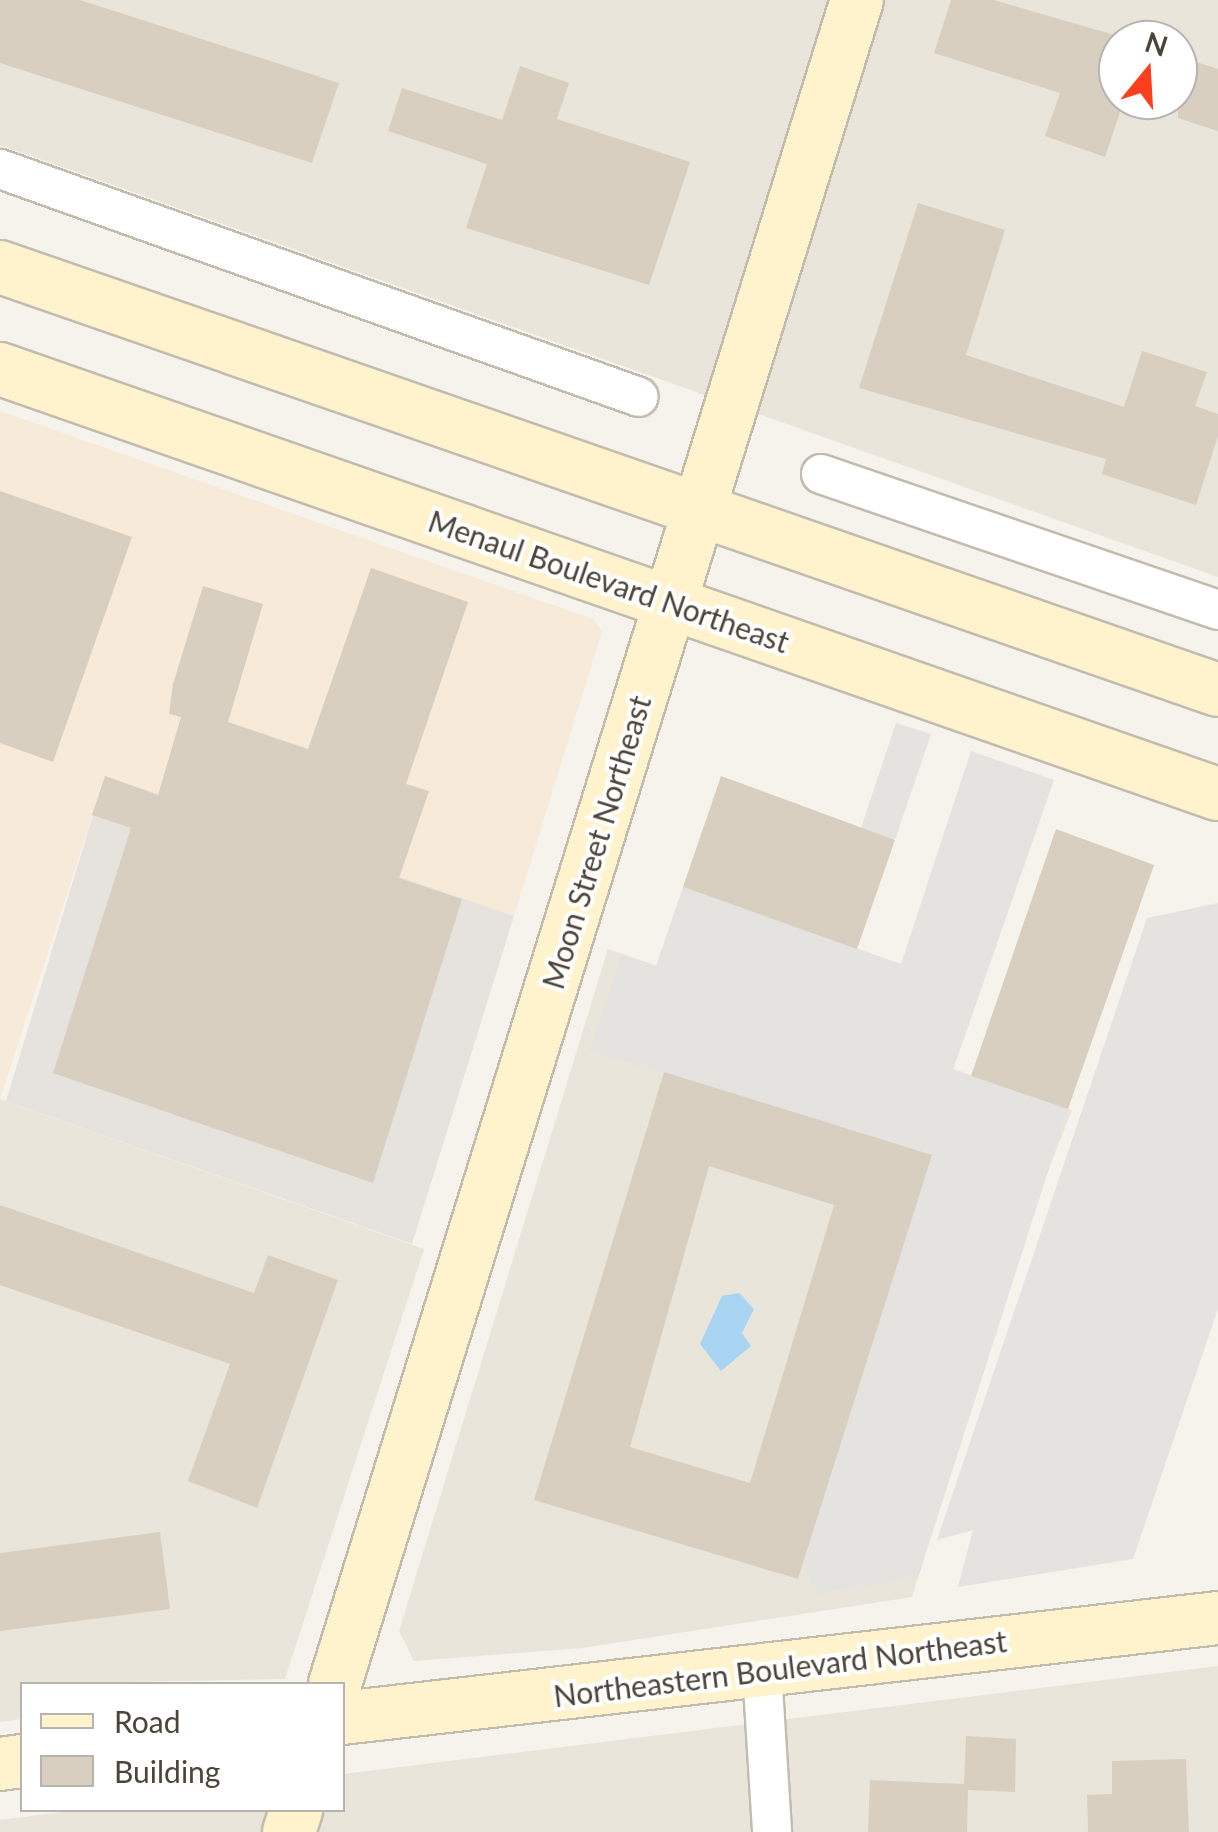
<!DOCTYPE html>
<style>
body{margin:0}
#map{position:relative;width:1218px;height:1832px;overflow:hidden;background:#f6f3ec;font-family:Lato,sans-serif}
div>[style]{position:absolute}
[style*='--x']{left:calc(var(--x)*1px);top:calc(var(--y)*1px);width:calc(var(--w)*1px);rotate:calc(var(--a)*1deg)}
.residential>*{inset:0;background:#eae5da}
.commercial>*{inset:0;background:#f7ead8}
.industrial>*{inset:0;background:#e6e2dd}
.parking>*{inset:0;background:#e5e3e0}
.water>*{inset:0;background:#a9d4f2}
.building>*{inset:0;background:#d8cfc1}
.roads{filter:drop-shadow(2px 0 #c2bbae) drop-shadow(-2px 0 #c2bbae) drop-shadow(0 2px #c2bbae) drop-shadow(0 -2px #c2bbae)}
.street>*{height:38px;margin:-19px;padding:0 19px;transform-origin:19px;border-radius:19px;background:#fff}
.secondary>*{height:52px;margin:-26px;padding:0 26px;transform-origin:26px;border-radius:26px;background:#fff3cd}
span{translate:-50% -50%;white-space:nowrap;text-align:center;line-height:1.15;-webkit-text-stroke:8px #fff;paint-order:stroke}
.street-label{font-size:30px;color:#4b4439}
.legend{position:absolute;left:20px;top:1682px;width:325px;height:130px;box-sizing:border-box;background:#fff;border:2px solid #b7b4b0;margin:0;padding:12px 18px;list-style:none;font-size:30px;color:#4b4439}
.legend li{display:flex;align-items:center;gap:20px;height:50px}
.legend b{width:50px;border:2px solid #b7b4b0}
.north{position:absolute;left:1098px;top:20px;width:100px;height:100px;box-sizing:border-box;background:#fff;border:2px solid #b7b4b0;border-radius:50%;rotate:18deg;font-size:28px;font-weight:700;line-height:40px;text-align:center;color:#4b4439}
.north::after{content:'';display:block;margin:auto;width:35px;height:45px;background:#fc3f1d;clip-path:polygon(50% 0,100% 100%,50% 72%,0 100%)}
</style>
<div id="map">
<div class="residential">
<div style="clip-path:polygon(evenodd,0 0,1218px 0,1218px 577px,0 145px,0 0,1118px 40px,1178px 40px,1178px 100px,1118px 100px,1118px 40px)"></div>
<div style="clip-path:polygon(608px 949px,1072px 1110px,1015px 1255px,912px 1597px,582px 1648px,414px 1661px,399px 1631px)"></div>
<div style="clip-path:polygon(0 1099px,424px 1249px,285px 1679px,22px 1684px,22px 1719px,0 1722px)"></div>
<div style="clip-path:polygon(1218px 1666px,1218px 1832px,0 1832px,0 1820px,78px 1810px,342px 1810px,343px 1774px)"></div>
</div>
<div class="commercial">
<div style="clip-path:polygon(0 411px,593px 619px,602px 631px,514px 916px,105px 777px,0 1099px)"></div>
</div>
<div class="industrial">
<div style="clip-path:polygon(105px 776px,514px 916px,412px 1244px,6px 1101px)"></div>
</div>
<div class="parking">
<div style="clip-path:polygon(896px 723px,931px 734px,895px 840px,861px 828px)"></div>
<div style="clip-path:polygon(971px 751px,1054px 780px,953px 1070px,1068px 1109px,918px 1578px,816px 1594px,803px 1566px,932px 1155px,589px 1051px,622px 954px,656px 966px,683px 887px,901px 964px)"></div>
<div style="clip-path:polygon(1218px 903px,1218px 1309px,1133px 1559px,958px 1587px,973px 1530px,937px 1540px,1147px 918px)"></div>
</div>
<div class="water">
<div style="clip-path:polygon(739px 1293px,754px 1309px,742px 1333px,751px 1346px,721px 1371px,700px 1344px,722px 1296px)"></div>
</div>
<div class="building">
<div style="clip-path:polygon(0 0,80px 0,339px 83px,312px 163px,0 63px)"></div>
<div style="clip-path:polygon(951px 0,994px 0,1132px 40px,1118px 40px,1124px 100px,1105px 157px,1045px 136px,1060px 93px,934px 53px)"></div>
<div style="clip-path:polygon(1178px 56px,1218px 69px,1218px 131px,1178px 118px)"></div>
<div style="clip-path:polygon(520px 66px,569px 83px,557px 119px,690px 162px,649px 285px,466px 228px,487px 164px,388px 131px,402px 88px,502px 120px)"></div>
<div style="clip-path:polygon(918px 203px,1005px 230px,966px 355px,1124px 407px,1142px 351px,1207px 372px,1195px 406px,1218px 414px,1218px 436px,1196px 505px,1102px 474px,1106px 459px,859px 388px)"></div>
<div style="clip-path:polygon(0 491px,132px 537px,53px 762px,0 743px)"></div>
<div style="clip-path:polygon(371px 568px,468px 602px,406px 784px,429px 791px,399px 878px,462px 899px,373px 1183px,53px 1073px,131px 828px,92px 815px,105px 776px,158px 795px,181px 717px,169px 714px,173px 684px,203px 586px,263px 604px,228px 722px,308px 749px)"></div>
<div style="clip-path:polygon(721px 776px,895px 840px,857px 949px,683px 887px)"></div>
<div style="clip-path:polygon(1056px 829px,1154px 865px,1068px 1109px,971px 1076px)"></div>
<div style="clip-path:polygon(evenodd,664px 1072px,932px 1155px,798px 1579px,534px 1500px,664px 1072px,709px 1166px,834px 1205px,750px 1483px,630px 1447px,709px 1166px)"></div>
<div style="clip-path:polygon(0 1205px,254px 1293px,268px 1255px,338px 1280px,257px 1508px,188px 1481px,230px 1364px,0 1285px)"></div>
<div style="clip-path:polygon(160px 1532px,170px 1609px,0 1631px,0 1553px)"></div>
<div style="clip-path:polygon(966px 1736px,1016px 1739px,1015px 1792px,968px 1790px,967px 1832px,868px 1832px,870px 1780px,964px 1784px)"></div>
<div style="clip-path:polygon(1186px 1759px,1189px 1832px,1088px 1832px,1087px 1795px,1112px 1794px,1112px 1761px)"></div>
</div>
<div class="roads">
<div class="street">
<div style="--x:0;--y:169;--w:678;--a:19.64"></div>
<div style="--x:821;--y:474;--w:420;--a:18.9"></div>
<div style="--x:762;--y:1671;--w:161;--a:86.4"></div>
</div>
<div class="secondary">
<div style="--x:0;--y:267;--w:1289;--a:19.15"></div>
<div style="--x:0;--y:369;--w:1290;--a:19.24"></div>
<div style="--x:335;--y:1684;--w:1763;--a:-72.78"></div>
<div style="--x:342;--y:1718;--w:882;--a:-6.51"></div>
<div style="--x:0;--y:1764;--w:22;--a:-8"></div>
<div style="--x:289;--y:1832;--w:23;--a:-72"></div>
</div>
</div>
<div class="street-label">
<span style="left:609px;top:581px;rotate:19deg">Menaul Boulevard Northeast</span>
<span style="left:596px;top:842px;rotate:-73deg">Moon Street Northeast</span>
<span style="left:780px;top:1668px;rotate:-7deg">Northeastern Boulevard Northeast</span>
</div>
<ul class="legend">
<li><b style="height:12px;background:#fff3cd"></b>Road</li>
<li><b style="height:28px;background:#d8cfc1"></b>Building</li>
</ul>
<div class="north">N</div>
</div>
